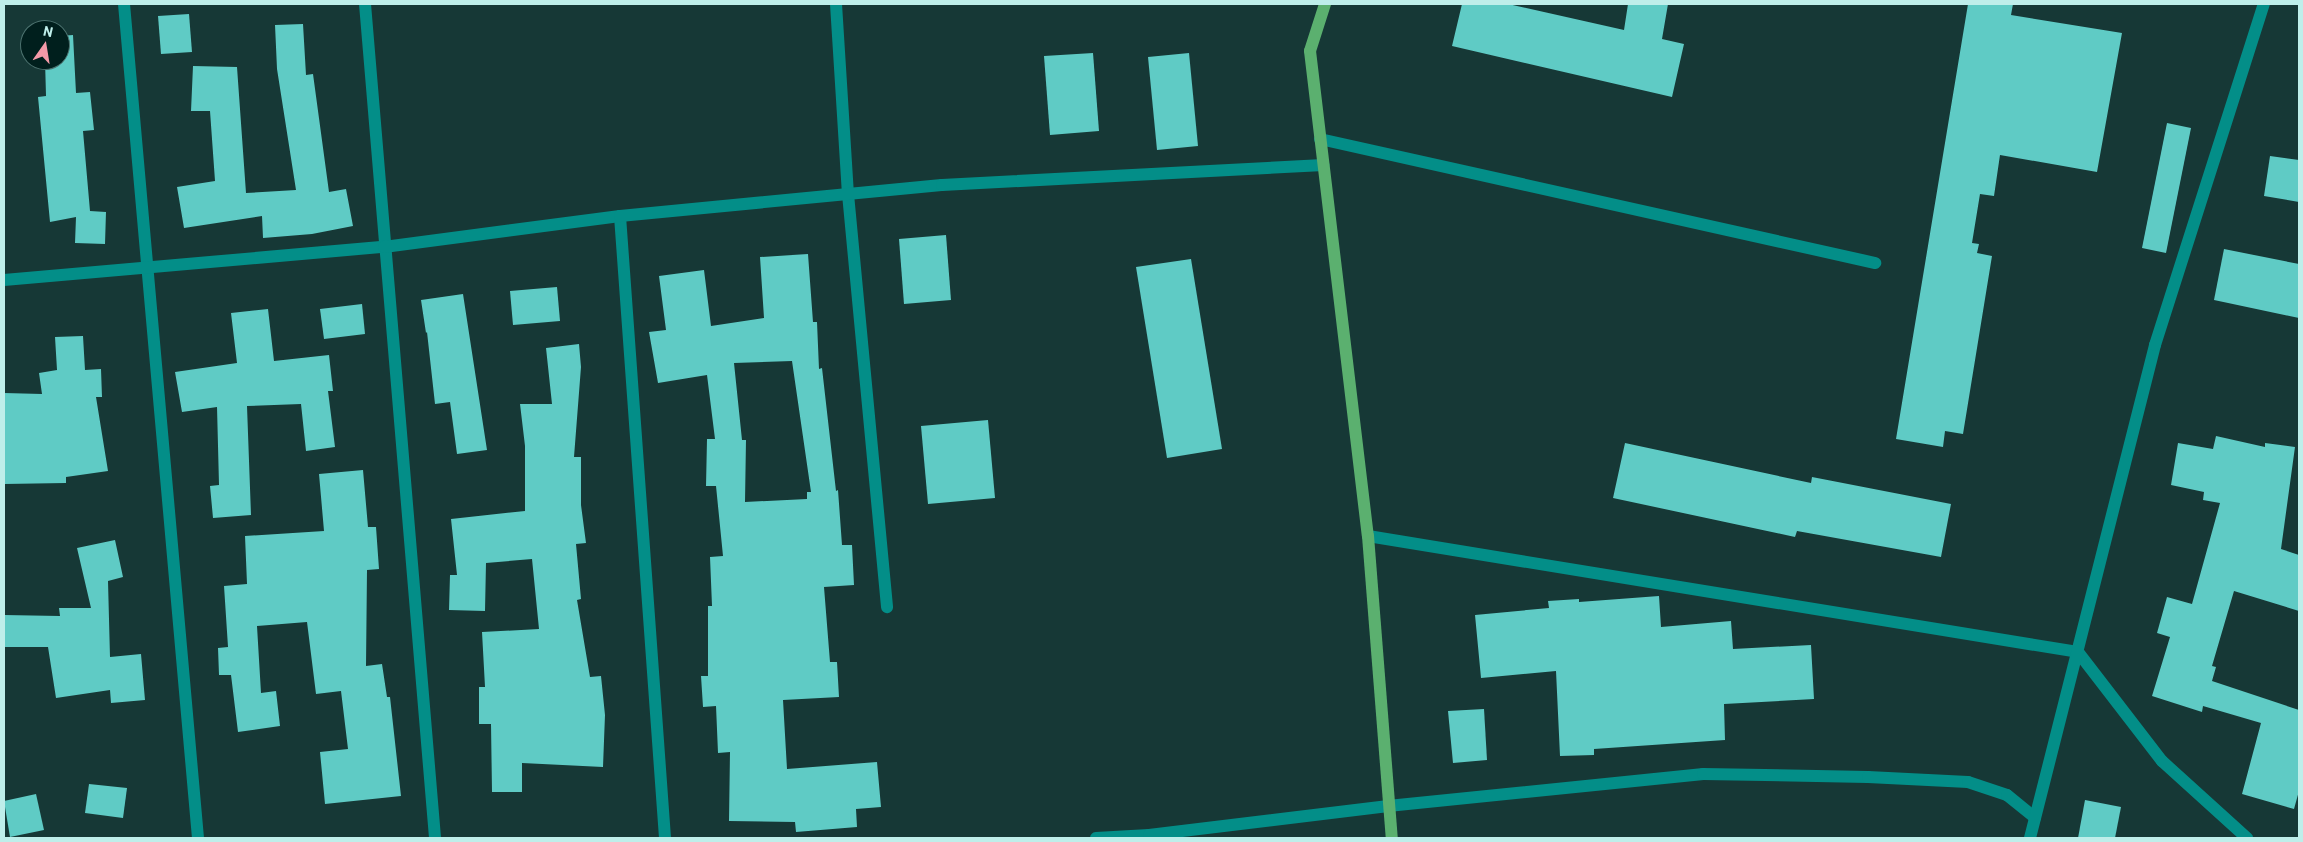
<!DOCTYPE html>
<style>
body{margin:0}
#map{position:relative;width:2303px;height:842px;overflow:hidden;background:#163836;font-family:Barlow,sans-serif}
div>[style]{position:absolute}
[style*='--x']{left:calc(var(--x)*1px);top:calc(var(--y)*1px);width:calc(var(--w)*1px);rotate:calc(var(--a)*1deg)}
.building>*{inset:0;background:#5fcbc5}
.minor>*{height:12px;margin:-6px;padding:0 6px;transform-origin:6px;border-radius:6px;background:#038e88}
.major>*{height:12px;margin:-6px;padding:0 6px;transform-origin:6px;border-radius:6px;background:#5bb06f}
span{translate:-50% -50%;white-space:nowrap;text-align:center;line-height:1.15;-webkit-text-stroke:5px #001f1d;paint-order:stroke}
.frame{position:absolute;inset:0;border:5px solid #beeeea;pointer-events:none}
.north{position:absolute;left:20px;top:20px;width:50px;height:50px;box-sizing:border-box;background:#001f1d;border:1px solid #4c726f;border-radius:50%;rotate:13deg;font-size:14px;font-weight:700;line-height:20px;text-align:center;color:#beeeea}
.north::after{content:'';display:block;margin:auto;width:18px;height:22px;background:#f39aa8;clip-path:polygon(50% 0,100% 100%,50% 72%,0 100%)}
</style>
<div id="map">
<div class="building">
<div style="clip-path:polygon(1462px 4px,1508px 4px,1624px 30px,1628px 4px,1668px 4px,1662px 39px,1684px 44px,1672px 97px,1452px 46px)"></div>
<div style="clip-path:polygon(1968px 4px,2013px 4px,2011px 15px,2122px 33px,2097px 172px,2000px 155px,1994px 196px,1980px 194px,1972px 243px,1979px 244px,1977px 253px,1992px 256px,1963px 434px,1945px 431px,1943px 447px,1896px 439px)"></div>
<div style="clip-path:polygon(189px 14px,192px 52px,161px 54px,158px 16px)"></div>
<div style="clip-path:polygon(303px 24px,306px 75px,313px 74px,329px 192px,346px 189px,353px 226px,312px 234px,263px 238px,262px 216px,184px 228px,177px 187px,215px 181px,210px 111px,191px 111px,193px 66px,237px 67px,246px 193px,296px 190px,277px 69px,275px 25px)"></div>
<div style="clip-path:polygon(73px 35px,76px 93px,90px 92px,94px 130px,83px 131px,90px 211px,106px 212px,105px 244px,75px 243px,76px 217px,50px 222px,38px 97px,46px 96px,45px 60px,60px 60px,60px 36px)"></div>
<div style="clip-path:polygon(1093px 53px,1099px 131px,1050px 135px,1044px 56px)"></div>
<div style="clip-path:polygon(1189px 53px,1198px 146px,1157px 150px,1148px 57px)"></div>
<div style="clip-path:polygon(2167px 123px,2191px 128px,2166px 253px,2142px 248px)"></div>
<div style="clip-path:polygon(2270px 156px,2299px 160px,2299px 202px,2264px 196px)"></div>
<div style="clip-path:polygon(946px 235px,951px 300px,904px 304px,899px 239px)"></div>
<div style="clip-path:polygon(2224px 249px,2299px 264px,2299px 318px,2214px 300px)"></div>
<div style="clip-path:polygon(evenodd,808px 254px,813px 322px,817px 322px,819px 369px,822px 368px,836px 491px,838px 490px,842px 545px,852px 545px,854px 585px,824px 587px,830px 662px,837px 662px,839px 697px,783px 700px,787px 769px,877px 762px,881px 807px,856px 809px,857px 827px,796px 832px,795px 822px,729px 821px,730px 752px,718px 753px,716px 706px,703px 707px,701px 676px,708px 676px,708px 606px,712px 606px,710px 557px,723px 556px,716px 486px,706px 486px,707px 439px,715px 439px,707px 375px,658px 383px,649px 332px,666px 330px,659px 276px,704px 270px,711px 326px,764px 318px,760px 257px,808px 254px,792px 361px,811px 492px,807px 492px,807px 499px,745px 502px,746px 440px,742px 440px,734px 363px,792px 361px)"></div>
<div style="clip-path:polygon(1191px 259px,1222px 449px,1167px 458px,1136px 267px)"></div>
<div style="clip-path:polygon(557px 287px,560px 321px,513px 325px,510px 291px)"></div>
<div style="clip-path:polygon(463px 294px,487px 450px,457px 454px,450px 402px,435px 404px,427px 332px,426px 333px,421px 300px)"></div>
<div style="clip-path:polygon(362px 304px,365px 334px,324px 339px,320px 309px)"></div>
<div style="clip-path:polygon(268px 309px,274px 361px,329px 355px,333px 391px,328px 391px,335px 447px,306px 451px,301px 404px,247px 406px,251px 515px,213px 518px,210px 486px,219px 485px,217px 407px,182px 412px,175px 372px,237px 363px,231px 313px)"></div>
<div style="clip-path:polygon(83px 336px,85px 370px,101px 369px,102px 397px,96px 397px,108px 471px,66px 477px,66px 483px,4px 484px,4px 393px,42px 394px,39px 373px,57px 370px,55px 337px)"></div>
<div style="clip-path:polygon(579px 344px,581px 367px,574px 457px,581px 457px,581px 505px,586px 543px,576px 544px,581px 599px,577px 600px,590px 677px,601px 676px,605px 715px,603px 767px,522px 763px,522px 792px,492px 792px,491px 724px,479px 724px,479px 687px,485px 687px,482px 632px,539px 629px,532px 559px,486px 563px,485px 611px,449px 610px,450px 575px,457px 575px,451px 519px,525px 511px,525px 446px,520px 404px,552px 404px,546px 348px)"></div>
<div style="clip-path:polygon(988px 420px,995px 498px,928px 504px,921px 426px)"></div>
<div style="clip-path:polygon(2216px 436px,2265px 447px,2265px 443px,2295px 447px,2281px 549px,2299px 555px,2299px 611px,2234px 591px,2212px 666px,2216px 667px,2212px 681px,2299px 710px,2299px 791px,2294px 809px,2242px 794px,2261px 723px,2203px 706px,2202px 712px,2152px 696px,2170px 637px,2157px 633px,2167px 597px,2192px 604px,2220px 503px,2203px 500px,2204px 492px,2171px 485px,2178px 443px,2213px 449px)"></div>
<div style="clip-path:polygon(1625px 443px,1811px 483px,1812px 477px,1951px 504px,1941px 557px,1797px 531px,1795px 537px,1613px 498px)"></div>
<div style="clip-path:polygon(363px 470px,368px 527px,376px 527px,379px 569px,367px 570px,366px 666px,382px 664px,387px 697px,390px 697px,401px 796px,325px 804px,320px 752px,348px 749px,341px 691px,316px 694px,307px 622px,257px 626px,261px 693px,276px 691px,280px 726px,238px 732px,231px 675px,219px 675px,218px 648px,228px 647px,224px 586px,247px 584px,245px 536px,324px 531px,319px 474px)"></div>
<div style="clip-path:polygon(115px 540px,123px 577px,108px 581px,110px 657px,141px 654px,145px 700px,111px 703px,110px 690px,56px 698px,48px 647px,4px 647px,4px 615px,60px 616px,59px 608px,91px 608px,77px 548px)"></div>
<div style="clip-path:polygon(1659px 596px,1661px 627px,1731px 621px,1733px 649px,1811px 645px,1814px 699px,1724px 704px,1725px 740px,1594px 749px,1594px 755px,1560px 756px,1556px 671px,1481px 678px,1475px 615px,1549px 608px,1548px 601px,1579px 599px,1579px 602px)"></div>
<div style="clip-path:polygon(1484px 709px,1487px 760px,1453px 763px,1448px 711px)"></div>
<div style="clip-path:polygon(89px 784px,127px 788px,123px 818px,85px 813px)"></div>
<div style="clip-path:polygon(36px 794px,44px 830px,10px 837px,4px 801px)"></div>
<div style="clip-path:polygon(2085px 800px,2121px 807px,2115px 838px,2078px 838px)"></div>
</div>
<div class="minor">
<div style="--x:124;--y:4;--w:837;--a:84.93"></div>
<div style="--x:365;--y:4;--w:837;--a:85.2"></div>
<div style="--x:836;--y:4;--w:190;--a:86.4"></div>
<div style="--x:848;--y:194;--w:415;--a:84.6"></div>
<div style="--x:1320;--y:139;--w:569;--a:12.59"></div>
<div style="--x:620;--y:216;--w:624;--a:85.86"></div>
<div style="--x:4;--y:280;--w:381;--a:-5"></div>
<div style="--x:384;--y:247;--w:238;--a:-7.5"></div>
<div style="--x:620;--y:216;--w:323;--a:-5.5"></div>
<div style="--x:942;--y:185;--w:382;--a:-3"></div>
<div style="--x:1368;--y:536;--w:719;--a:9.28"></div>
<div style="--x:2078;--y:652;--w:138;--a:52.4"></div>
<div style="--x:2162;--y:761;--w:115;--a:42.2"></div>
<div style="--x:1096;--y:838;--w:53;--a:-3.2"></div>
<div style="--x:1149;--y:835;--w:241;--a:-6.9"></div>
<div style="--x:1388;--y:806;--w:317;--a:-5.8"></div>
<div style="--x:1703;--y:774;--w:165;--a:1"></div>
<div style="--x:1868;--y:777;--w:100;--a:2.9"></div>
<div style="--x:1968;--y:782;--w:41;--a:18.4"></div>
<div style="--x:2007;--y:795;--w:36;--a:39"></div>
<div style="--x:2030;--y:838;--w:509;--a:-75.77"></div>
<div style="--x:2155;--y:345;--w:358;--a:-72.3"></div>
</div>
<div class="major">
<div style="--x:1325;--y:4;--w:49;--a:107.7"></div>
<div style="--x:1310;--y:51;--w:488;--a:83.2"></div>
<div style="--x:1368;--y:536;--w:303;--a:85.5"></div>
</div>
<div class="frame"></div>
<div class="north">N</div>
</div>
